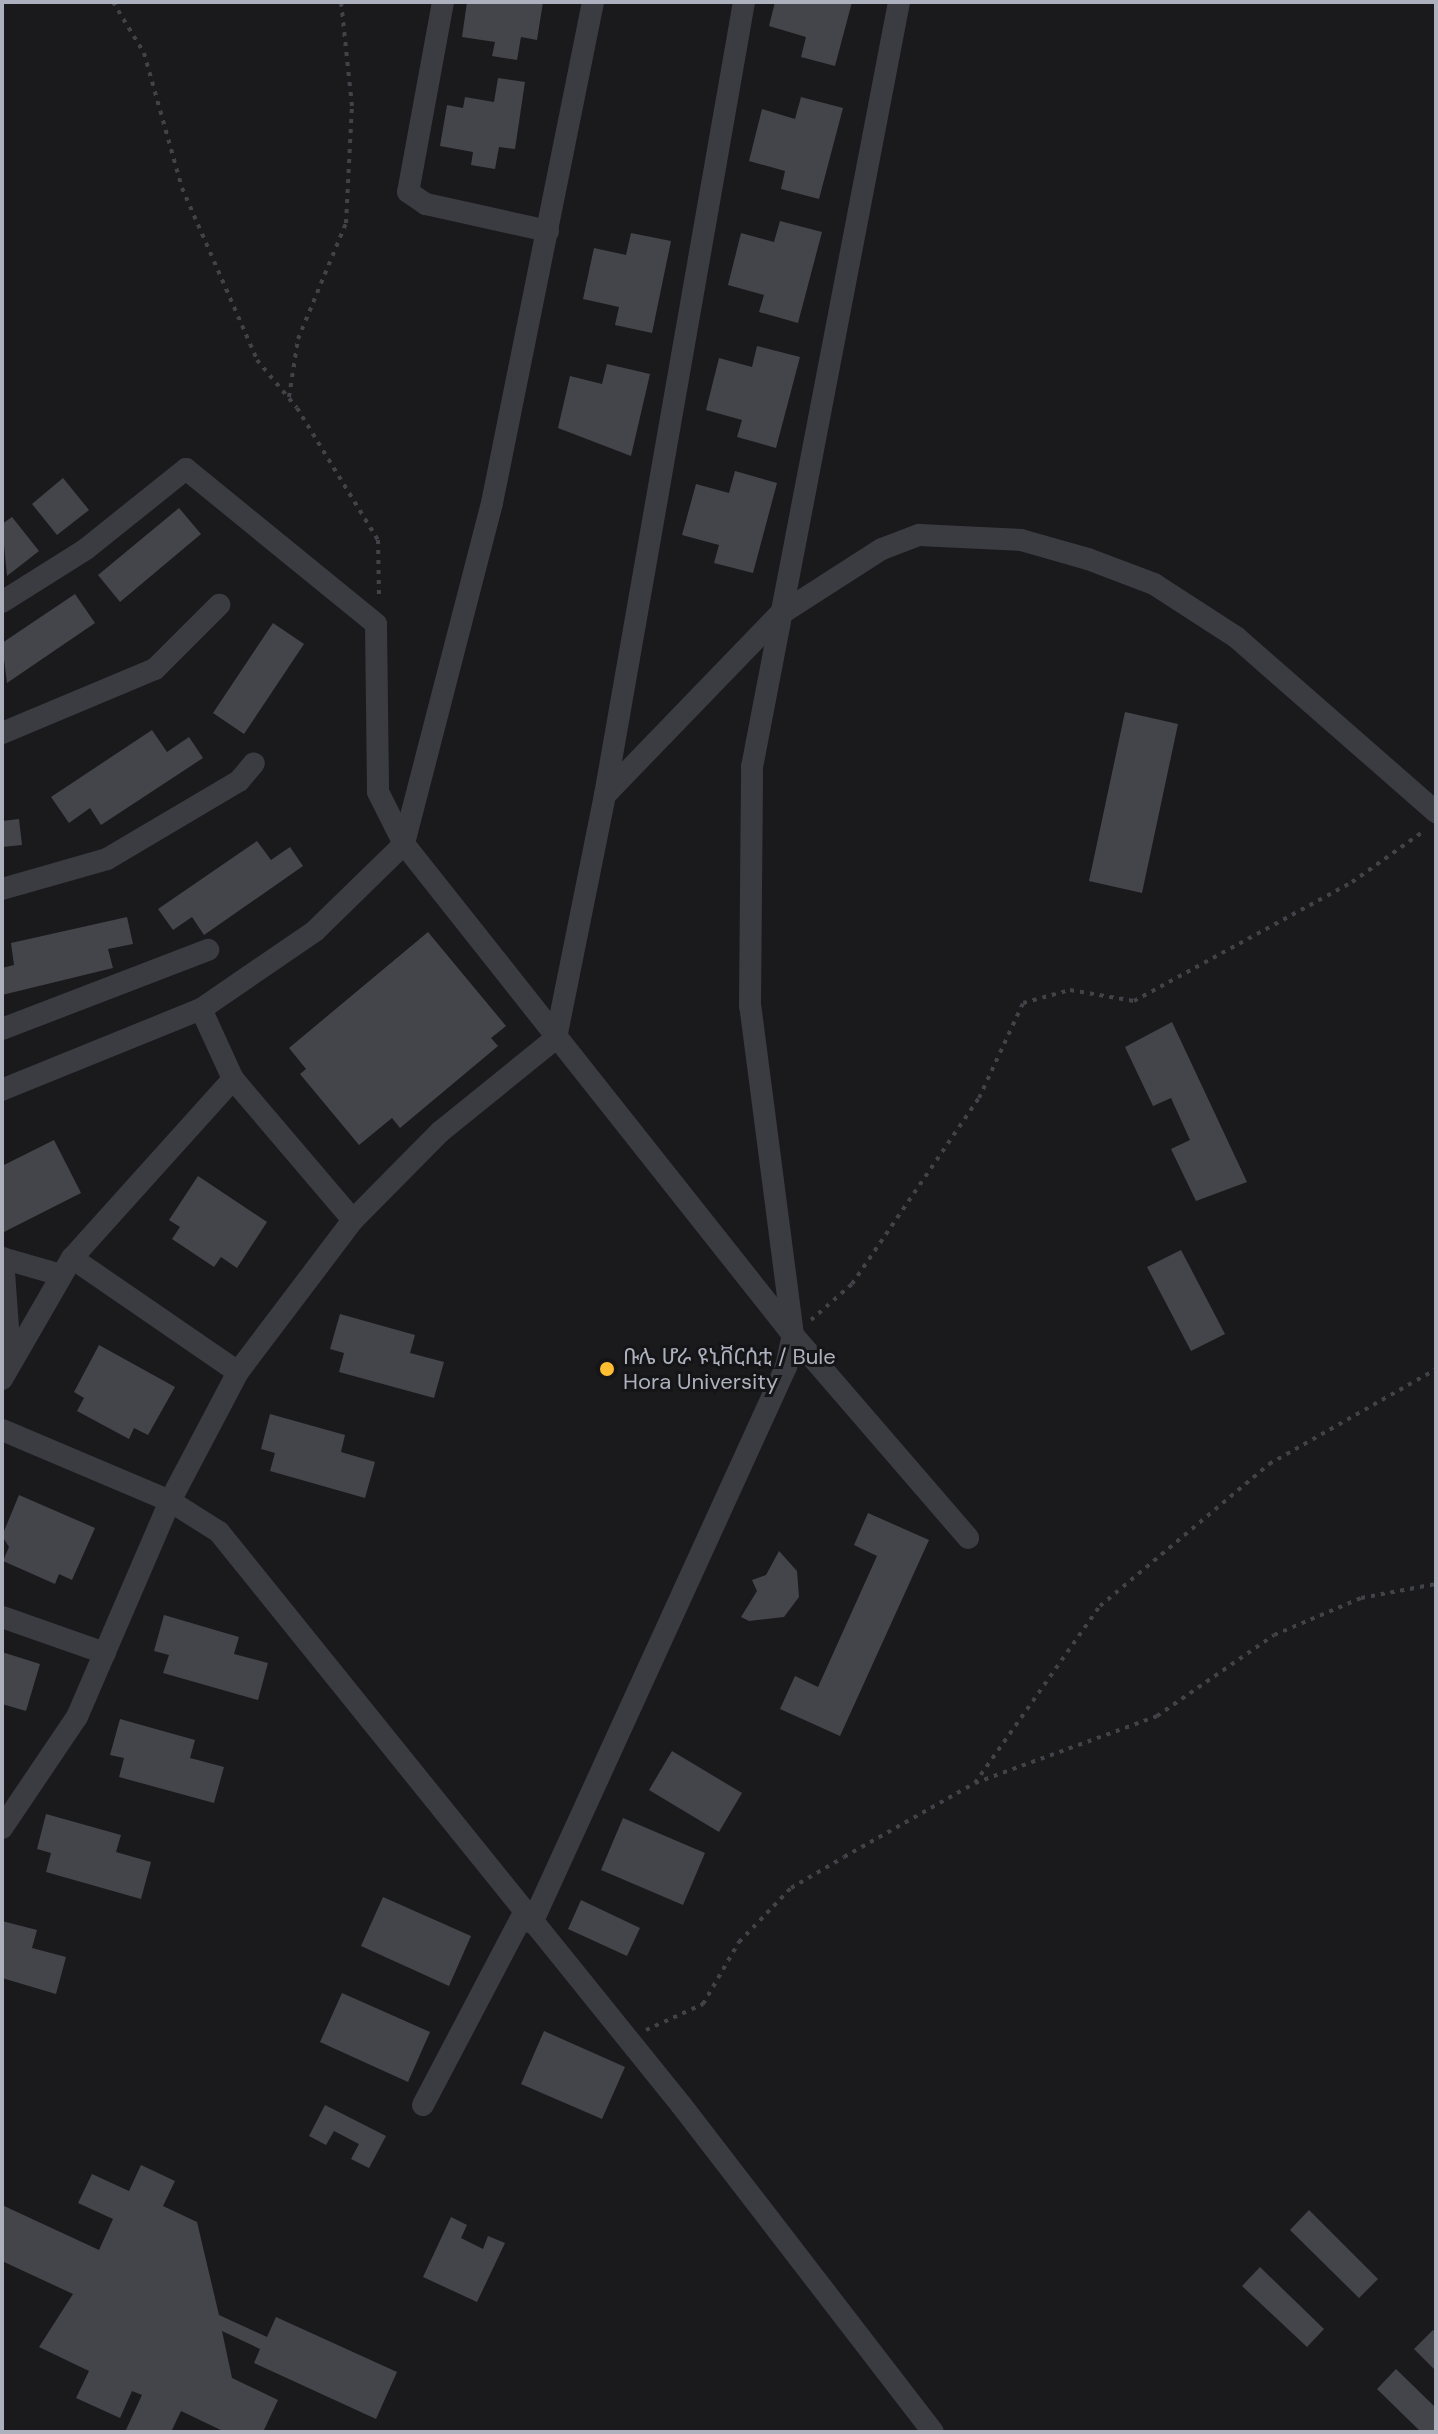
<!DOCTYPE html>
<meta charset="utf-8">
<style>
body{margin:0}
#map{position:relative;width:1438px;height:2434px;overflow:hidden;background:#1a1a1d;font-family:"DM Sans","Noto Sans Ethiopic",sans-serif}
div>[style]{position:absolute}
[style*='--x']{left:calc(var(--x)*1px);top:calc(var(--y)*1px);width:calc(var(--w)*1px);rotate:calc(var(--a)*1deg)}
.building>*{inset:0;background:#44454a}
.path>*{height:4px;margin-top:-2px;transform-origin:0;background:repeating-linear-gradient(90deg,#414349 0 4px,transparent 0 10px)}
.minor>*{height:22px;margin:-11px;padding:0 11px;transform-origin:11px;border-radius:11px;background:#3b3c42}
.dots>*{width:22px;height:22px;translate:-50% -50%;box-sizing:border-box;border:4px solid #151518;border-radius:50%}
span{translate:-50% -50%;white-space:nowrap;text-align:center;line-height:1.15;-webkit-text-stroke:6px #151518;paint-order:stroke}
.poi-label{font-size:22px;color:#acb1bd}
.left{translate:0 -50%;text-align:left}
.frame{position:absolute;inset:0;border:4px solid #acb1bd;pointer-events:none}
</style>
<div id="map">
<div class="building">
<div style="clip-path:polygon(467px 2px,543px 2px,537px 40px,521px 37px,517px 60px,492px 56px,495px 42px,462px 37px)"></div>
<div style="clip-path:polygon(775px 2px,852px 2px,835px 66px,801px 57px,806px 37px,769px 26px)"></div>
<div style="clip-path:polygon(498px 78px,525px 82px,515px 149px,499px 147px,495px 169px,471px 165px,473px 152px,440px 146px,447px 105px,463px 108px,465px 97px,494px 102px)"></div>
<div style="clip-path:polygon(801px 97px,843px 108px,819px 199px,781px 189px,785px 171px,749px 161px,762px 109px,795px 119px)"></div>
<div style="clip-path:polygon(780px 221px,822px 232px,798px 323px,759px 312px,764px 295px,728px 285px,741px 233px,774px 242px)"></div>
<div style="clip-path:polygon(631px 233px,671px 241px,652px 333px,615px 325px,619px 307px,583px 299px,594px 248px,626px 255px)"></div>
<div style="clip-path:polygon(757px 346px,800px 357px,776px 448px,737px 437px,742px 420px,706px 410px,719px 358px,752px 367px)"></div>
<div style="clip-path:polygon(607px 364px,650px 374px,631px 456px,558px 428px,570px 376px,602px 384px)"></div>
<div style="clip-path:polygon(735px 471px,777px 483px,753px 573px,714px 563px,719px 545px,682px 535px,696px 484px,729px 493px)"></div>
<div style="clip-path:polygon(63px 478px,89px 510px,57px 535px,32px 504px)"></div>
<div style="clip-path:polygon(179px 508px,201px 534px,120px 602px,98px 575px)"></div>
<div style="clip-path:polygon(12px 517px,39px 551px,7px 576px,2px 524px)"></div>
<div style="clip-path:polygon(75px 594px,95px 623px,7px 683px,2px 643px)"></div>
<div style="clip-path:polygon(273px 623px,304px 644px,244px 734px,213px 713px)"></div>
<div style="clip-path:polygon(1125px 712px,1178px 724px,1142px 893px,1089px 881px)"></div>
<div style="clip-path:polygon(152px 730px,167px 752px,189px 737px,203px 758px,101px 825px,90px 808px,69px 823px,51px 797px)"></div>
<div style="clip-path:polygon(19px 819px,22px 845px,2px 847px,2px 821px)"></div>
<div style="clip-path:polygon(257px 841px,271px 860px,290px 847px,303px 866px,204px 935px,192px 917px,173px 930px,158px 909px)"></div>
<div style="clip-path:polygon(127px 917px,133px 944px,108px 949px,113px 968px,2px 995px,2px 968px,14px 965px,11px 943px)"></div>
<div style="clip-path:polygon(428px 932px,506px 1026px,491px 1038px,498px 1046px,400px 1128px,392px 1118px,359px 1145px,300px 1074px,306px 1069px,289px 1048px)"></div>
<div style="clip-path:polygon(1172px 1022px,1247px 1182px,1196px 1201px,1171px 1149px,1190px 1140px,1171px 1098px,1153px 1106px,1125px 1047px)"></div>
<div style="clip-path:polygon(54px 1140px,81px 1193px,2px 1233px,2px 1166px)"></div>
<div style="clip-path:polygon(198px 1176px,267px 1222px,237px 1268px,221px 1257px,214px 1267px,172px 1239px,180px 1227px,169px 1220px)"></div>
<div style="clip-path:polygon(1181px 1250px,1225px 1334px,1191px 1351px,1147px 1267px)"></div>
<div style="clip-path:polygon(340px 1314px,415px 1335px,410px 1353px,444px 1362px,434px 1398px,339px 1372px,344px 1353px,330px 1349px)"></div>
<div style="clip-path:polygon(99px 1345px,175px 1387px,148px 1435px,134px 1428px,129px 1439px,77px 1411px,84px 1398px,74px 1392px)"></div>
<div style="clip-path:polygon(270px 1414px,345px 1435px,341px 1452px,375px 1462px,365px 1498px,270px 1471px,275px 1453px,261px 1449px)"></div>
<div style="clip-path:polygon(19px 1495px,95px 1528px,72px 1580px,59px 1574px,55px 1584px,3px 1561px,9px 1547px,2px 1536px)"></div>
<div style="clip-path:polygon(868px 1513px,929px 1540px,840px 1736px,780px 1709px,795px 1676px,818px 1687px,877px 1556px,854px 1545px)"></div>
<div style="clip-path:polygon(779px 1551px,797px 1571px,799px 1597px,784px 1617px,749px 1621px,741px 1617px,757px 1591px,752px 1580px,766px 1575px)"></div>
<div style="clip-path:polygon(164px 1615px,239px 1637px,234px 1654px,268px 1663px,258px 1700px,163px 1673px,169px 1655px,154px 1651px)"></div>
<div style="clip-path:polygon(2px 1652px,40px 1664px,26px 1711px,2px 1704px)"></div>
<div style="clip-path:polygon(120px 1719px,195px 1740px,190px 1758px,224px 1767px,214px 1803px,119px 1777px,124px 1758px,110px 1755px)"></div>
<div style="clip-path:polygon(672px 1751px,742px 1793px,719px 1832px,649px 1790px)"></div>
<div style="clip-path:polygon(46px 1814px,121px 1835px,116px 1852px,151px 1862px,141px 1899px,46px 1872px,51px 1853px,37px 1849px)"></div>
<div style="clip-path:polygon(623px 1818px,705px 1853px,683px 1905px,601px 1870px)"></div>
<div style="clip-path:polygon(383px 1897px,471px 1936px,449px 1986px,361px 1946px)"></div>
<div style="clip-path:polygon(581px 1900px,640px 1928px,627px 1956px,568px 1929px)"></div>
<div style="clip-path:polygon(2px 1921px,37px 1930px,32px 1948px,66px 1957px,56px 1994px,2px 1978px)"></div>
<div style="clip-path:polygon(342px 1993px,430px 2032px,408px 2082px,320px 2042px)"></div>
<div style="clip-path:polygon(544px 2031px,625px 2067px,602px 2119px,521px 2084px)"></div>
<div style="clip-path:polygon(325px 2105px,386px 2136px,369px 2168px,351px 2159px,359px 2144px,334px 2131px,326px 2145px,309px 2136px)"></div>
<div style="clip-path:polygon(141px 2165px,175px 2181px,163px 2206px,197px 2222px,219px 2315px,267px 2337px,276px 2317px,397px 2372px,376px 2419px,254px 2363px,260px 2349px,222px 2331px,232px 2378px,278px 2400px,263px 2432px,225px 2432px,181px 2411px,171px 2432px,125px 2432px,142px 2395px,132px 2391px,120px 2418px,76px 2398px,89px 2371px,39px 2347px,73px 2294px,2px 2261px,2px 2205px,99px 2250px,113px 2219px,78px 2203px,92px 2174px,129px 2191px)"></div>
<div style="clip-path:polygon(1309px 2210px,1378px 2279px,1359px 2298px,1290px 2230px)"></div>
<div style="clip-path:polygon(451px 2217px,467px 2225px,461px 2238px,483px 2249px,488px 2236px,505px 2243px,477px 2302px,423px 2277px)"></div>
<div style="clip-path:polygon(1260px 2267px,1324px 2329px,1307px 2347px,1242px 2286px)"></div>
<div style="clip-path:polygon(1433px 2330px,1436px 2333px,1436px 2371px,1414px 2349px)"></div>
<div style="clip-path:polygon(1396px 2369px,1436px 2408px,1436px 2432px,1421px 2432px,1377px 2389px)"></div>
</div>
<div class="path">
<div style="--x:113;--y:2;--w:60;--a:58.7"></div>
<div style="--x:144;--y:53;--w:140;--a:74.3"></div>
<div style="--x:182;--y:188;--w:188;--a:66.4"></div>
<div style="--x:257;--y:360;--w:62;--a:50.2"></div>
<div style="--x:297;--y:408;--w:155;--a:58.5"></div>
<div style="--x:378;--y:540;--w:58;--a:89"></div>
<div style="--x:289;--y:397;--w:59;--a:-81.2"></div>
<div style="--x:298;--y:339;--w:126;--a:-67.5"></div>
<div style="--x:346;--y:223;--w:117;--a:-87.1"></div>
<div style="--x:352;--y:106;--w:105;--a:-96"></div>
<div style="--x:811;--y:1320;--w:55;--a:-41.3"></div>
<div style="--x:852;--y:1284;--w:225;--a:-55.7"></div>
<div style="--x:979;--y:1098;--w:105;--a:-65.1"></div>
<div style="--x:1023;--y:1003;--w:49;--a:-15.5"></div>
<div style="--x:1070;--y:990;--w:65;--a:9.8"></div>
<div style="--x:1134;--y:1001;--w:248;--a:-28.6"></div>
<div style="--x:1352;--y:882;--w:88;--a:-35.3"></div>
<div style="--x:975;--y:1783;--w:217;--a:-54.8"></div>
<div style="--x:1100;--y:1606;--w:221;--a:-40"></div>
<div style="--x:1269;--y:1464;--w:192;--a:-29.6"></div>
<div style="--x:646;--y:2030;--w:63;--a:-24.5"></div>
<div style="--x:703;--y:2004;--w:72;--a:-59.9"></div>
<div style="--x:739;--y:1942;--w:75;--a:-46.1"></div>
<div style="--x:791;--y:1888;--w:61;--a:-30.3"></div>
<div style="--x:844;--y:1857;--w:150;--a:-29.5"></div>
<div style="--x:975;--y:1783;--w:194;--a:-20.2"></div>
<div style="--x:1157;--y:1716;--w:142;--a:-34.7"></div>
<div style="--x:1274;--y:1635;--w:95;--a:-23"></div>
<div style="--x:1361;--y:1598;--w:76;--a:-10.6"></div>
</div>
<div class="minor">
<div style="--x:443;--y:2;--w:193;--a:100.4"></div>
<div style="--x:408;--y:192;--w:22;--a:34"></div>
<div style="--x:426;--y:204;--w:125;--a:12.5"></div>
<div style="--x:593;--y:2;--w:511;--a:101.4"></div>
<div style="--x:492;--y:503;--w:352;--a:104.5"></div>
<div style="--x:404;--y:844;--w:626;--a:51.61"></div>
<div style="--x:793;--y:1335;--w:268;--a:49.2"></div>
<div style="--x:2;--y:602;--w:99;--a:-32.2"></div>
<div style="--x:86;--y:549;--w:128;--a:-38.7"></div>
<div style="--x:186;--y:469;--w:245;--a:39.2"></div>
<div style="--x:376;--y:624;--w:168;--a:89.3"></div>
<div style="--x:378;--y:792;--w:58;--a:63.4"></div>
<div style="--x:404;--y:844;--w:124;--a:135.7"></div>
<div style="--x:315;--y:931;--w:138;--a:145.6"></div>
<div style="--x:201;--y:1009;--w:215;--a:157.9"></div>
<div style="--x:2;--y:733;--w:166;--a:-22.7"></div>
<div style="--x:155;--y:669;--w:91;--a:-45"></div>
<div style="--x:605;--y:795;--w:805;--a:-80.06"></div>
<div style="--x:2;--y:889;--w:109;--a:-15.9"></div>
<div style="--x:107;--y:859;--w:153;--a:-30.6"></div>
<div style="--x:239;--y:781;--w:23;--a:-50"></div>
<div style="--x:201;--y:1009;--w:77;--a:65.4"></div>
<div style="--x:233;--y:1079;--w:185;--a:49.6"></div>
<div style="--x:2;--y:1029;--w:221;--a:-21"></div>
<div style="--x:2;--y:1258;--w:61;--a:16.1"></div>
<div style="--x:3;--y:1258;--w:98;--a:85.9"></div>
<div style="--x:72;--y:1258;--w:201;--a:34.5"></div>
<div style="--x:2;--y:1379;--w:140;--a:-60"></div>
<div style="--x:72;--y:1258;--w:241;--a:-48"></div>
<div style="--x:2;--y:1430;--w:182;--a:22.9"></div>
<div style="--x:170;--y:1501;--w:58;--a:32.3"></div>
<div style="--x:219;--y:1532;--w:737;--a:51.11"></div>
<div style="--x:682;--y:2106;--w:411;--a:52.4"></div>
<div style="--x:2;--y:1617;--w:109;--a:19.3"></div>
<div style="--x:2;--y:1828;--w:134;--a:-56"></div>
<div style="--x:77;--y:1717;--w:235;--a:-66.7"></div>
<div style="--x:170;--y:1501;--w:146;--a:-62.2"></div>
<div style="--x:238;--y:1372;--w:191;--a:-52.9"></div>
<div style="--x:353;--y:1220;--w:124;--a:-45.3"></div>
<div style="--x:440;--y:1132;--w:149;--a:-39"></div>
<div style="--x:556;--y:1038;--w:248;--a:-78.6"></div>
<div style="--x:605;--y:795;--w:250;--a:-46"></div>
<div style="--x:779;--y:615;--w:122;--a:-32.7"></div>
<div style="--x:882;--y:549;--w:40;--a:-21"></div>
<div style="--x:919;--y:535;--w:102;--a:2.8"></div>
<div style="--x:1021;--y:540;--w:70;--a:15.8"></div>
<div style="--x:1088;--y:559;--w:71;--a:20.7"></div>
<div style="--x:1154;--y:584;--w:98;--a:32.9"></div>
<div style="--x:1236;--y:637;--w:266;--a:41.2"></div>
<div style="--x:532;--y:1923;--w:611;--a:-65.45"></div>
<div style="--x:786;--y:1367;--w:33;--a:-78"></div>
<div style="--x:793;--y:1335;--w:332;--a:-97.4"></div>
<div style="--x:750;--y:1006;--w:239;--a:-89.5"></div>
<div style="--x:752;--y:767;--w:779;--a:-79.12"></div>
<div style="--x:423;--y:2105;--w:217;--a:-62.3"></div>
</div>
<div class="dots">
<div style="left:607px;top:1369px;background:#ffbd31"></div>
</div>
<div class="poi-label">
<span class="left" style="left:623px;top:1369px">ቡሌ ሆራ ዩኒቨርሲቲ / Bule<br>Hora University</span>
</div>
<div class="frame"></div>
</div>
